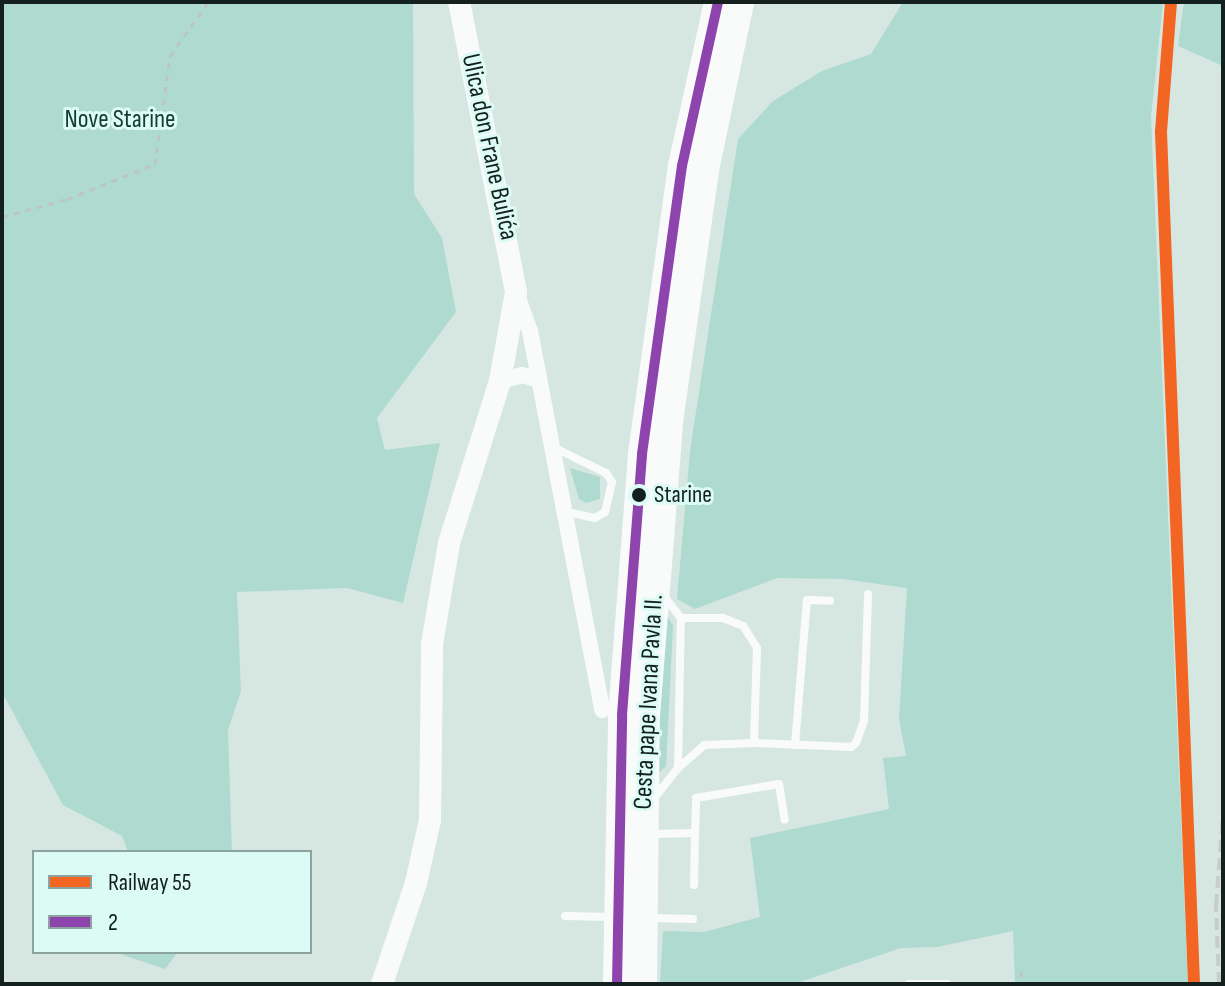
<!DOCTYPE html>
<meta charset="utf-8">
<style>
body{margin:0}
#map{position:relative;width:1225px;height:986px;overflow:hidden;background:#d6e7e2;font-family:"Sofia Sans Condensed",sans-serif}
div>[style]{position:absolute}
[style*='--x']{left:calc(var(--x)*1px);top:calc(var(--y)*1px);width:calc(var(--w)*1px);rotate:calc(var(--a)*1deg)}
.green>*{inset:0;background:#aedad0}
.path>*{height:3px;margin-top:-1.5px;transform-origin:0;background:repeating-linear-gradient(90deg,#bdc5c3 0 6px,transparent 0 12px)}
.lane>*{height:8px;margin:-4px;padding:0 4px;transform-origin:4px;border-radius:4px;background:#f9fbfb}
.street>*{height:16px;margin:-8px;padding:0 8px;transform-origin:8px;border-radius:8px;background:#f9fbfb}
.secondary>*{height:22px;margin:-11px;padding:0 11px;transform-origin:11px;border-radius:11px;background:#f9fbfb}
.highway>*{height:28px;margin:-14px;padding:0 14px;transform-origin:14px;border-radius:14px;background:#f9fbfb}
.rail>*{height:4px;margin-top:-2px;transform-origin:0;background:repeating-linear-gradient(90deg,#c8cccb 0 12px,transparent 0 18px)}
.bus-1>*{height:10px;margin:-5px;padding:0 5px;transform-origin:5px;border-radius:5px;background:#8e44ad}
.rail-1>*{height:12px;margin:-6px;padding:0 6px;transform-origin:6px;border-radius:6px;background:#f26522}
.dots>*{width:22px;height:22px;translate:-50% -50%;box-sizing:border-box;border:4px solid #dcfbf4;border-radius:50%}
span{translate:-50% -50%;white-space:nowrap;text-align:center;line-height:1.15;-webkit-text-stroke:6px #dcfbf4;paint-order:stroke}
.bus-label{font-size:24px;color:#14201d}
.left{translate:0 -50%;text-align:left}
.park-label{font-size:26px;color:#113d35}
.street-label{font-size:26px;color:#14201d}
.frame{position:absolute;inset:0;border:4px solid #14201d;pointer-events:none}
.legend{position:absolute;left:32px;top:850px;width:280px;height:104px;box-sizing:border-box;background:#dcfbf4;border:2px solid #8ca39e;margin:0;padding:10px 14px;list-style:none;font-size:24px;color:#14201d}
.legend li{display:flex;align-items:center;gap:16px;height:40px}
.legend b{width:40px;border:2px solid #8ca39e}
</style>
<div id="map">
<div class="green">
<div style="clip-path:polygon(2px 2px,413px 2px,414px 194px,442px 238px,456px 312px,377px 418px,385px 450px,440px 443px,403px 603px,347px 588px,237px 592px,241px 691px,228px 730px,232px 852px,128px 852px,122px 836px,63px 805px,2px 692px)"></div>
<div style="clip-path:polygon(903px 2px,1163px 2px,1151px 117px,1188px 984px,1015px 984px,1013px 931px,937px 947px,901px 948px,794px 984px,660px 984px,663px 931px,704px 932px,760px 917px,750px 838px,889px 809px,883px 758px,906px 756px,899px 719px,907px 588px,843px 579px,777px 578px,695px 609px,677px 599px,690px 451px,738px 139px,773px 101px,822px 71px,871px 54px)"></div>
<div style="clip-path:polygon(1184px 2px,1223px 2px,1223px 66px,1178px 46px)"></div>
<div style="clip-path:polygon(570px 468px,600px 477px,600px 499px,586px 503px,579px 499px)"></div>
<div style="clip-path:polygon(668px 617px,673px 626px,666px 766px,658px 774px,663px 619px)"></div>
<div style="clip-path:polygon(114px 952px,178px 952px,165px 969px)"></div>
</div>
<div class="path">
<div style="--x:2;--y:217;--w:67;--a:-15.5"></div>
<div style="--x:67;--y:199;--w:95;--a:-21.7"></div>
<div style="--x:155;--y:164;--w:109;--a:-82.1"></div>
<div style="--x:170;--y:56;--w:66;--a:-54.9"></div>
<div style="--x:1021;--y:971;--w:13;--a:86"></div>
</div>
<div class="lane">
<div style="--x:555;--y:448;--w:57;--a:26.1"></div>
<div style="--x:606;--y:473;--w:11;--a:56"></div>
<div style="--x:612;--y:482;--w:31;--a:103"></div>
<div style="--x:605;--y:512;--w:12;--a:149"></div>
<div style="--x:595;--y:518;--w:30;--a:-168"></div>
<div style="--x:754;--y:743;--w:97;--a:2.4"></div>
<div style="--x:851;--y:747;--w:6;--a:-39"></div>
<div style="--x:856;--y:743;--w:23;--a:-70"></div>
<div style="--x:864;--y:721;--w:127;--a:-88.2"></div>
<div style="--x:795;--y:745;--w:145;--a:-85.3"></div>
<div style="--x:807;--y:600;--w:23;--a:2"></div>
<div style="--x:678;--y:768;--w:35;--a:-41"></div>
<div style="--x:704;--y:745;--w:50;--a:-2.3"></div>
<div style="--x:754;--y:743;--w:95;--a:-88.2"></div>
<div style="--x:757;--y:648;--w:26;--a:-122"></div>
<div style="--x:743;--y:626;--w:22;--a:-158"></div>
<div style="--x:723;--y:618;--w:42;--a:180"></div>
<div style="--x:652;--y:801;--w:42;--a:-51.8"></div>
<div style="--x:678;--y:768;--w:150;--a:-88.9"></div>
<div style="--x:681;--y:618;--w:31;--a:-128"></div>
<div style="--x:695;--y:833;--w:35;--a:-88"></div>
<div style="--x:696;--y:798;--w:84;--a:-9.6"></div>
<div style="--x:779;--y:784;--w:36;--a:81"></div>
<div style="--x:651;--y:834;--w:44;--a:-1.3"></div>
<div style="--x:695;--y:833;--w:52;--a:91.1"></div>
<div style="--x:565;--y:916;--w:47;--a:1.2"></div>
<div style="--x:650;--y:918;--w:43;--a:1.3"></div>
<div style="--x:909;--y:984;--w:38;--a:0"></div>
</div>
<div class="street">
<div style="--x:516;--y:292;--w:41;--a:70.3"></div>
<div style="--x:530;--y:331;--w:386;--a:79.2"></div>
<div style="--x:500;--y:381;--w:23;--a:-15"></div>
<div style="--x:522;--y:375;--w:18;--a:16"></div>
</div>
<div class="secondary">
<div style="--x:382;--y:984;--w:107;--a:-71.4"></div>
<div style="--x:416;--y:883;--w:65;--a:-77.5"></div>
<div style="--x:430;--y:820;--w:176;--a:-89.3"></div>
<div style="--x:432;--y:644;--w:102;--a:-80.4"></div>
<div style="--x:449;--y:543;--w:170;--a:-72.5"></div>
<div style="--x:500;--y:381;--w:90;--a:-79.8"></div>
<div style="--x:516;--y:292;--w:296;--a:-101.1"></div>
</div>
<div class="highway">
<div style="--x:617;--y:984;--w:269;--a:-88.9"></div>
<div style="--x:622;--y:715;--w:262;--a:-85.6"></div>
<div style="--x:642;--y:454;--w:291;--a:-82.1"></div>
<div style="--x:682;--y:166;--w:168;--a:-77.6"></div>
<div style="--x:643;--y:984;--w:268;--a:-89.4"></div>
<div style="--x:646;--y:716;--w:296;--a:-85.5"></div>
<div style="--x:669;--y:421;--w:254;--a:-81.8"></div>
<div style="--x:705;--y:170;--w:172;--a:-78.2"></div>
</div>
<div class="rail">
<div style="--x:1219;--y:984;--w:78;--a:-92.2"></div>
<div style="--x:1216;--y:906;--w:90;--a:-85.6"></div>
</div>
<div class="bus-1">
<div style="--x:617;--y:984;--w:269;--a:-88.9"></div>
<div style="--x:622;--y:715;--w:262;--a:-85.6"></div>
<div style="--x:642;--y:454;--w:291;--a:-82.1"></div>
<div style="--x:682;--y:166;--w:168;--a:-77.6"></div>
</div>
<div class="rail-1">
<div style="--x:1171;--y:2;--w:130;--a:94.4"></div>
<div style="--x:1161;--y:132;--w:853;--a:87.78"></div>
</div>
<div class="dots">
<div style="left:639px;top:495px;background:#14201d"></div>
</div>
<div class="bus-label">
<span class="left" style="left:654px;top:495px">Starine</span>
</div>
<div class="park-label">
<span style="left:120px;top:120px">Nove Starine</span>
</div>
<div class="street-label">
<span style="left:489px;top:147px;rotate:78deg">Ulica don Frane Bulića</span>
<span style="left:649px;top:702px;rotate:-87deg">Cesta pape Ivana Pavla II.</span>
</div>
<div class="frame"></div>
<ul class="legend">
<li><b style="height:10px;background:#f26522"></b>Railway 55</li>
<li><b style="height:10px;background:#8e44ad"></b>2</li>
</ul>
</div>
